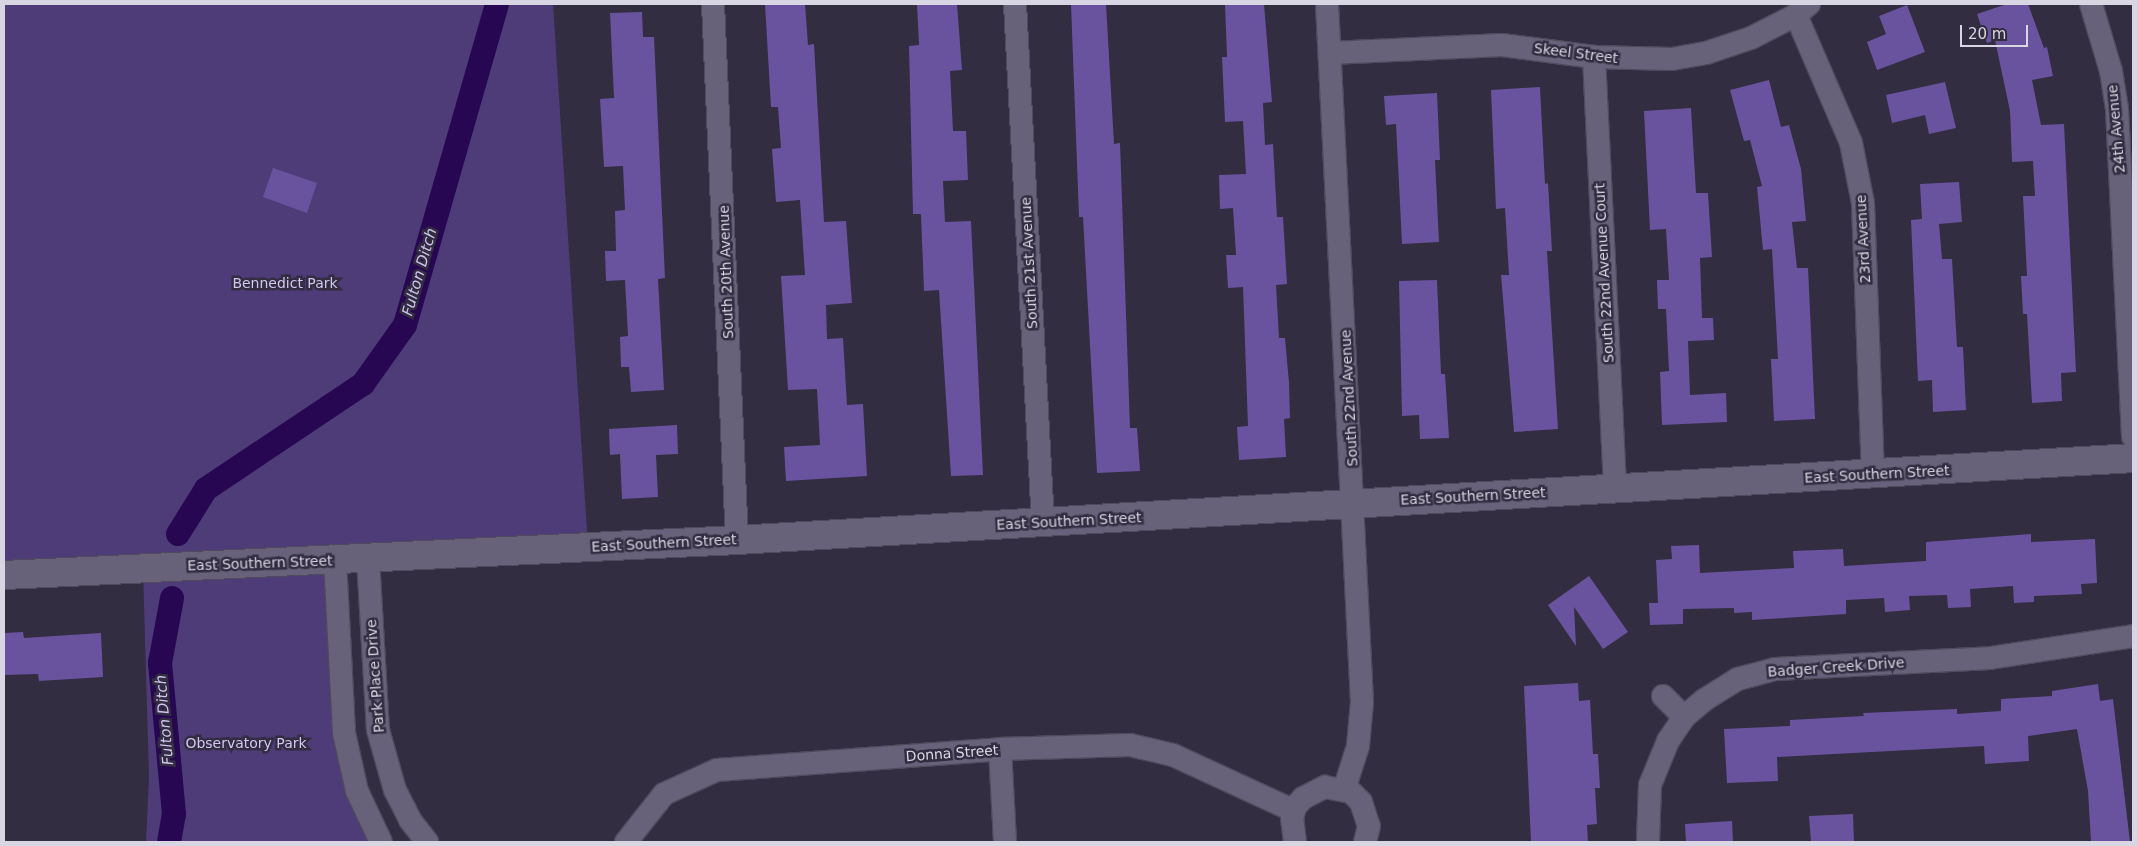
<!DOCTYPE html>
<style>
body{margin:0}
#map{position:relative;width:2137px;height:846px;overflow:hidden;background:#322d41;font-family:"DejaVu Sans",sans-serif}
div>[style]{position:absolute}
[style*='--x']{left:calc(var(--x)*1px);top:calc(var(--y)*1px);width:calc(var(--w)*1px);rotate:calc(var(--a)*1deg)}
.green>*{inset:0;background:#4e3c78}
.canal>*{height:24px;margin:-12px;padding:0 12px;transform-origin:12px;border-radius:12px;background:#270751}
.building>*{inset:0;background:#69539f}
.roads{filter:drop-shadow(1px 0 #4f4b5c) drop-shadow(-1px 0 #4f4b5c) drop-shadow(0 1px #4f4b5c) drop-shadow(0 -1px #4f4b5c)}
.minor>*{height:22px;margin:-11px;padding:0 11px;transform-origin:11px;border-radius:11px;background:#676279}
.tertiary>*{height:28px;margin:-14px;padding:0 14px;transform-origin:14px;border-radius:14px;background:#676279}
span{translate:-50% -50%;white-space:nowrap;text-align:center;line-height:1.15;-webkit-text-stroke:5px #322d41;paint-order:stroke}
.street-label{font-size:14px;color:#d9d6e3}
.park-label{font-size:14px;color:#d1c7f2}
.water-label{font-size:15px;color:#cfc5f0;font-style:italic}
.frame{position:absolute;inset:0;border:5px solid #d9d6e3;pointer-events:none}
.scale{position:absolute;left:1960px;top:25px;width:68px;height:22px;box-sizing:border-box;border:2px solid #d9d6e3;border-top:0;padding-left:6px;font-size:15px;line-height:18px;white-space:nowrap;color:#d9d6e3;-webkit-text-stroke:4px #322d41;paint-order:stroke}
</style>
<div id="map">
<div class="green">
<div style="clip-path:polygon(4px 4px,553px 4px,588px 547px,335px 560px,344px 733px,381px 842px,146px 842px,149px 777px,143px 569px,4px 575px)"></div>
</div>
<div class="canal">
<div style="--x:178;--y:534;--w:53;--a:-58.1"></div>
<div style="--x:206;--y:489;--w:189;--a:-33.8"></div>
<div style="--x:363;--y:384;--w:72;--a:-54.6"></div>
<div style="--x:405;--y:325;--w:334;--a:-74"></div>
<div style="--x:169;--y:842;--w:28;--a:-80"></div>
<div style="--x:174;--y:814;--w:152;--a:-95.3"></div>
<div style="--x:160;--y:663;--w:66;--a:-79.5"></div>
</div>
<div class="building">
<div style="clip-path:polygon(765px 4px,805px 4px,808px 45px,814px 44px,824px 222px,846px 221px,852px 303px,826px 305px,827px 339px,843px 338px,847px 405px,863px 404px,867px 476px,786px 481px,784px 447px,820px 445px,817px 389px,788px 390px,781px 276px,805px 275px,800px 200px,776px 202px,772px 149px,781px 148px,778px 107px,771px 107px)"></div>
<div style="clip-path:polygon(917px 4px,957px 4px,962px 70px,950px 71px,953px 131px,966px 131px,968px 180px,943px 181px,945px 222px,971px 221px,983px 475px,951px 476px,939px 290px,924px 291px,921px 214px,913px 214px,909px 46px,919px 45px)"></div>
<div style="clip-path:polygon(1071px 4px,1106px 4px,1114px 144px,1120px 143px,1130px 428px,1137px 428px,1140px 471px,1097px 473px,1083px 217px,1079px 217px)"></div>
<div style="clip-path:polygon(1225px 4px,1264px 4px,1272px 102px,1263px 103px,1265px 145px,1273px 144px,1277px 217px,1283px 217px,1287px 284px,1276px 285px,1279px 338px,1285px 338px,1289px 383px,1290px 418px,1284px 419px,1286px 457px,1239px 460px,1237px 427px,1248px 426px,1243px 287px,1228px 288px,1226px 255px,1236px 255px,1233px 208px,1220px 209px,1219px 175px,1246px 174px,1243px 121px,1225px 122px,1222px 57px,1227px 57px)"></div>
<div style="clip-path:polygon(2007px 4px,2028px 4px,2044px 48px,2047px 47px,2053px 76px,2032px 80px,2041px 125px,2064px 124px,2076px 372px,2061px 373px,2062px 401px,2032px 403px,2027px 314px,2023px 314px,2021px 276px,2027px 276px,2023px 196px,2035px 196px,2033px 161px,2012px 162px,2010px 111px,1995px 40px,1987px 43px,1977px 14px)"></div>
<div style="clip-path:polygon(1907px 5px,1925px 52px,1877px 70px,1867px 42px,1886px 34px,1879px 16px)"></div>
<div style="clip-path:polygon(642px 12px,643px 37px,654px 37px,665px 278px,658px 279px,664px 390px,631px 392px,629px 367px,621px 367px,620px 337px,628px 336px,625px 280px,606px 281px,605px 251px,616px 251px,615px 211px,625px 210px,623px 166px,604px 167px,600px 99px,614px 98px,610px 13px)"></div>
<div style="clip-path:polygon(1769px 80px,1781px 127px,1789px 125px,1801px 169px,1806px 221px,1792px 222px,1797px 268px,1808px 268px,1815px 419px,1774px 421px,1771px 359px,1778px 359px,1772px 249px,1763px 250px,1757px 187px,1762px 186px,1750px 140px,1744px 141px,1730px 90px)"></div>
<div style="clip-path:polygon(1945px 82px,1956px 128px,1929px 134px,1925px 115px,1892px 123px,1886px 95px)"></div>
<div style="clip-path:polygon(1540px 87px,1545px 184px,1548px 183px,1552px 251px,1547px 251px,1558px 429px,1514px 432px,1501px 275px,1509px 275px,1505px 208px,1496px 209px,1491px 90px)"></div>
<div style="clip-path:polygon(1437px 93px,1440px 160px,1435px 160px,1439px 242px,1402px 244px,1396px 124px,1386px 125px,1384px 96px)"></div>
<div style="clip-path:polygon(1691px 108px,1696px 193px,1708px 193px,1712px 257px,1700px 258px,1702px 318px,1713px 318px,1714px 340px,1688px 341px,1690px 395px,1726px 393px,1727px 422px,1662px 425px,1660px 372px,1669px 371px,1666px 309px,1658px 309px,1657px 280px,1669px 280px,1666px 229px,1650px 230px,1644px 111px)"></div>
<div style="clip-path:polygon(273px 168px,317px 183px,307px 213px,263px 197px)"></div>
<div style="clip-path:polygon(1959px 182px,1962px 222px,1939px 224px,1942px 259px,1952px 259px,1957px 347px,1963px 347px,1966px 410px,1933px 412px,1932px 380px,1918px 381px,1911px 220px,1922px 219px,1920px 184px)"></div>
<div style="clip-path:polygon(1437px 280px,1441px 374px,1445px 374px,1449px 438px,1420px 439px,1419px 415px,1402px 416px,1399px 281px)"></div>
<div style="clip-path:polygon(677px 425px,678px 454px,656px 455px,658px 497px,622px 499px,620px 454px,610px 455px,609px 429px)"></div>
<div style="clip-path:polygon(2031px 534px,2031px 542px,2095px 539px,2097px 583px,2081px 584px,2082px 594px,2034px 596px,2034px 602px,2014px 603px,2013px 586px,1970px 589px,1971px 607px,1948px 608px,1947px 595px,1909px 596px,1910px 610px,1885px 612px,1884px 598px,1846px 600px,1846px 614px,1784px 618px,1752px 620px,1752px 612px,1734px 613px,1734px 608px,1683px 609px,1683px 624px,1650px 625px,1649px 603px,1658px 603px,1656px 560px,1672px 559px,1671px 546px,1699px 545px,1700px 573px,1794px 568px,1793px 551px,1843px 549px,1844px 566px,1926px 561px,1926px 542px)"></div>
<div style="clip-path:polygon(1589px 576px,1628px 632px,1603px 649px,1574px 607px,1576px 646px,1548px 605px)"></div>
<div style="clip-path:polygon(23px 632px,24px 638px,101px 633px,103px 677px,39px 681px,38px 674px,4px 675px,4px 633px)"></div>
<div style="clip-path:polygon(1578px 683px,1579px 701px,1590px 700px,1593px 754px,1598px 754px,1600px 788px,1595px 788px,1597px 824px,1587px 825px,1588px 842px,1531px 842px,1524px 686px)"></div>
<div style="clip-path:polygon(2098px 684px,2100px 701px,2113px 699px,2130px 842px,2091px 842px,2088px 791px,2077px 729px,2028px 736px,2029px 761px,1985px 764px,1984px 746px,1777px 757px,1778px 781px,1727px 783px,1724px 729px,1790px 726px,1790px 720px,1864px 716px,1863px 713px,1957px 709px,1957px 714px,2001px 711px,2001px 699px,2052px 696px,2052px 691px)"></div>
<div style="clip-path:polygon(1853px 814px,1854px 842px,1811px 842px,1809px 816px)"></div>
<div style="clip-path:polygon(1732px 821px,1733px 842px,1686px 842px,1685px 824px)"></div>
</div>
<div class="roads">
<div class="minor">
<div style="--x:713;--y:4;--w:537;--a:87.44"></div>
<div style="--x:1015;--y:4;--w:519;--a:86.91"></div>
<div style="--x:1327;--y:4;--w:699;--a:87.13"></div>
<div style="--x:1362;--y:702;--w:44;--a:95.2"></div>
<div style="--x:1358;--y:746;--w:46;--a:107.7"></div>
<div style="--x:2091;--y:4;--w:70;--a:73.4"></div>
<div style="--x:2111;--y:71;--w:38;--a:81"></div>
<div style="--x:2117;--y:109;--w:328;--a:87.2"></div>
<div style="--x:1796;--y:15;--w:139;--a:66.7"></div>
<div style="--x:1851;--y:143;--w:61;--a:78.7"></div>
<div style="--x:1863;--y:203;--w:272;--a:87.9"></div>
<div style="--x:1330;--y:53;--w:172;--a:-2.7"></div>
<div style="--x:1502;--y:45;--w:93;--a:7.4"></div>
<div style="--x:1594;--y:57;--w:78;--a:1.5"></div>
<div style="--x:1672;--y:59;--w:35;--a:-10"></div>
<div style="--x:1706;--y:53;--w:47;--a:-18.4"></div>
<div style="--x:1751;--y:38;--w:51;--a:-27.1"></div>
<div style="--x:1796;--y:15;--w:17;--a:-40"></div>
<div style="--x:1594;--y:57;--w:433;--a:87.2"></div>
<div style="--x:368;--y:558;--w:172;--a:86.7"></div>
<div style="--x:378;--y:730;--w:62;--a:74.2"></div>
<div style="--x:395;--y:790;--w:34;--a:63"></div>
<div style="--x:410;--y:820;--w:28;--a:52"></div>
<div style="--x:335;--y:560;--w:173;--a:87"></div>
<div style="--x:344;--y:733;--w:59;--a:77.4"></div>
<div style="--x:357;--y:791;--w:56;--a:64.8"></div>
<div style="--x:1663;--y:696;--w:30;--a:45"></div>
<div style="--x:1000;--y:749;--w:93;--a:86.9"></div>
<div style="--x:626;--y:842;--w:61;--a:-51.6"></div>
<div style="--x:664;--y:794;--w:58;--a:-24.4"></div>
<div style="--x:717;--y:770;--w:284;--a:-4.2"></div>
<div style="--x:1000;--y:749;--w:130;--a:-1.8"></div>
<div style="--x:1130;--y:745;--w:44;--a:13.1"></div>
<div style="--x:1173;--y:755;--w:133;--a:24.8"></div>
<div style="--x:1295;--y:842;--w:23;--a:-97"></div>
<div style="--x:1292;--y:819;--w:12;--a:-76"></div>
<div style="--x:1295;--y:807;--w:12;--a:-48"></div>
<div style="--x:1303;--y:798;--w:25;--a:-27"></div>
<div style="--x:1325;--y:787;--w:26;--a:11"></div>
<div style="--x:1351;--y:792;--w:14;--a:45"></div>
<div style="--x:1361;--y:802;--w:25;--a:72"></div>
<div style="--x:1369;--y:826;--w:16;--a:104"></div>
<div style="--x:1648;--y:842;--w:57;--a:-88"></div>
<div style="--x:1650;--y:785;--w:48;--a:-67.8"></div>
<div style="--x:1668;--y:741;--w:29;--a:-56"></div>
<div style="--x:1684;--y:717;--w:26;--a:-40"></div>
<div style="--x:1704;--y:700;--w:40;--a:-32"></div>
<div style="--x:1738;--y:679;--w:38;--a:-15"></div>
<div style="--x:1775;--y:669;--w:215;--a:-2.9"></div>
<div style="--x:1990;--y:658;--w:145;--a:-8.7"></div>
</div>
<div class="tertiary">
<div style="--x:4;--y:575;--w:734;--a:-2.73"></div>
<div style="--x:737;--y:540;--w:1398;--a:-3.36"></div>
</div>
</div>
<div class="street-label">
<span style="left:1576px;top:53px;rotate:7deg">Skeel Street</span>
<span style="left:2116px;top:129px;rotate:-95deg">24th Avenue</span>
<span style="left:1863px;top:239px;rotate:-93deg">23rd Avenue</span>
<span style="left:1029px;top:263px;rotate:-93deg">South 21st Avenue</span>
<span style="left:726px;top:272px;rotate:-92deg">South 20th Avenue</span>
<span style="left:1604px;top:273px;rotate:-93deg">South 22nd Avenue Court</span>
<span style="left:1349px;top:398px;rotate:-93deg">South 22nd Avenue</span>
<span style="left:1877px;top:474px;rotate:-3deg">East Southern Street</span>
<span style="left:1473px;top:496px;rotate:-3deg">East Southern Street</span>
<span style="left:1069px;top:521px;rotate:-3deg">East Southern Street</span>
<span style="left:664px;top:543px;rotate:-3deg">East Southern Street</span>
<span style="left:260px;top:563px;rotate:-2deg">East Southern Street</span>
<span style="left:1836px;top:667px;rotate:-4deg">Badger Creek Drive</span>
<span style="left:375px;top:676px;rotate:-94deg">Park Place Drive</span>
<span style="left:952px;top:753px;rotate:-4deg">Donna Street</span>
</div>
<div class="park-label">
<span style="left:285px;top:283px">Bennedict Park</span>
<span style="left:246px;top:743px">Observatory Park</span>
</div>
<div class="water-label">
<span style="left:420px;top:272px;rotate:-74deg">Fulton Ditch</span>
<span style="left:165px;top:720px;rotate:-95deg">Fulton Ditch</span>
</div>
<div class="frame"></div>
<div class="scale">20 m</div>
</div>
